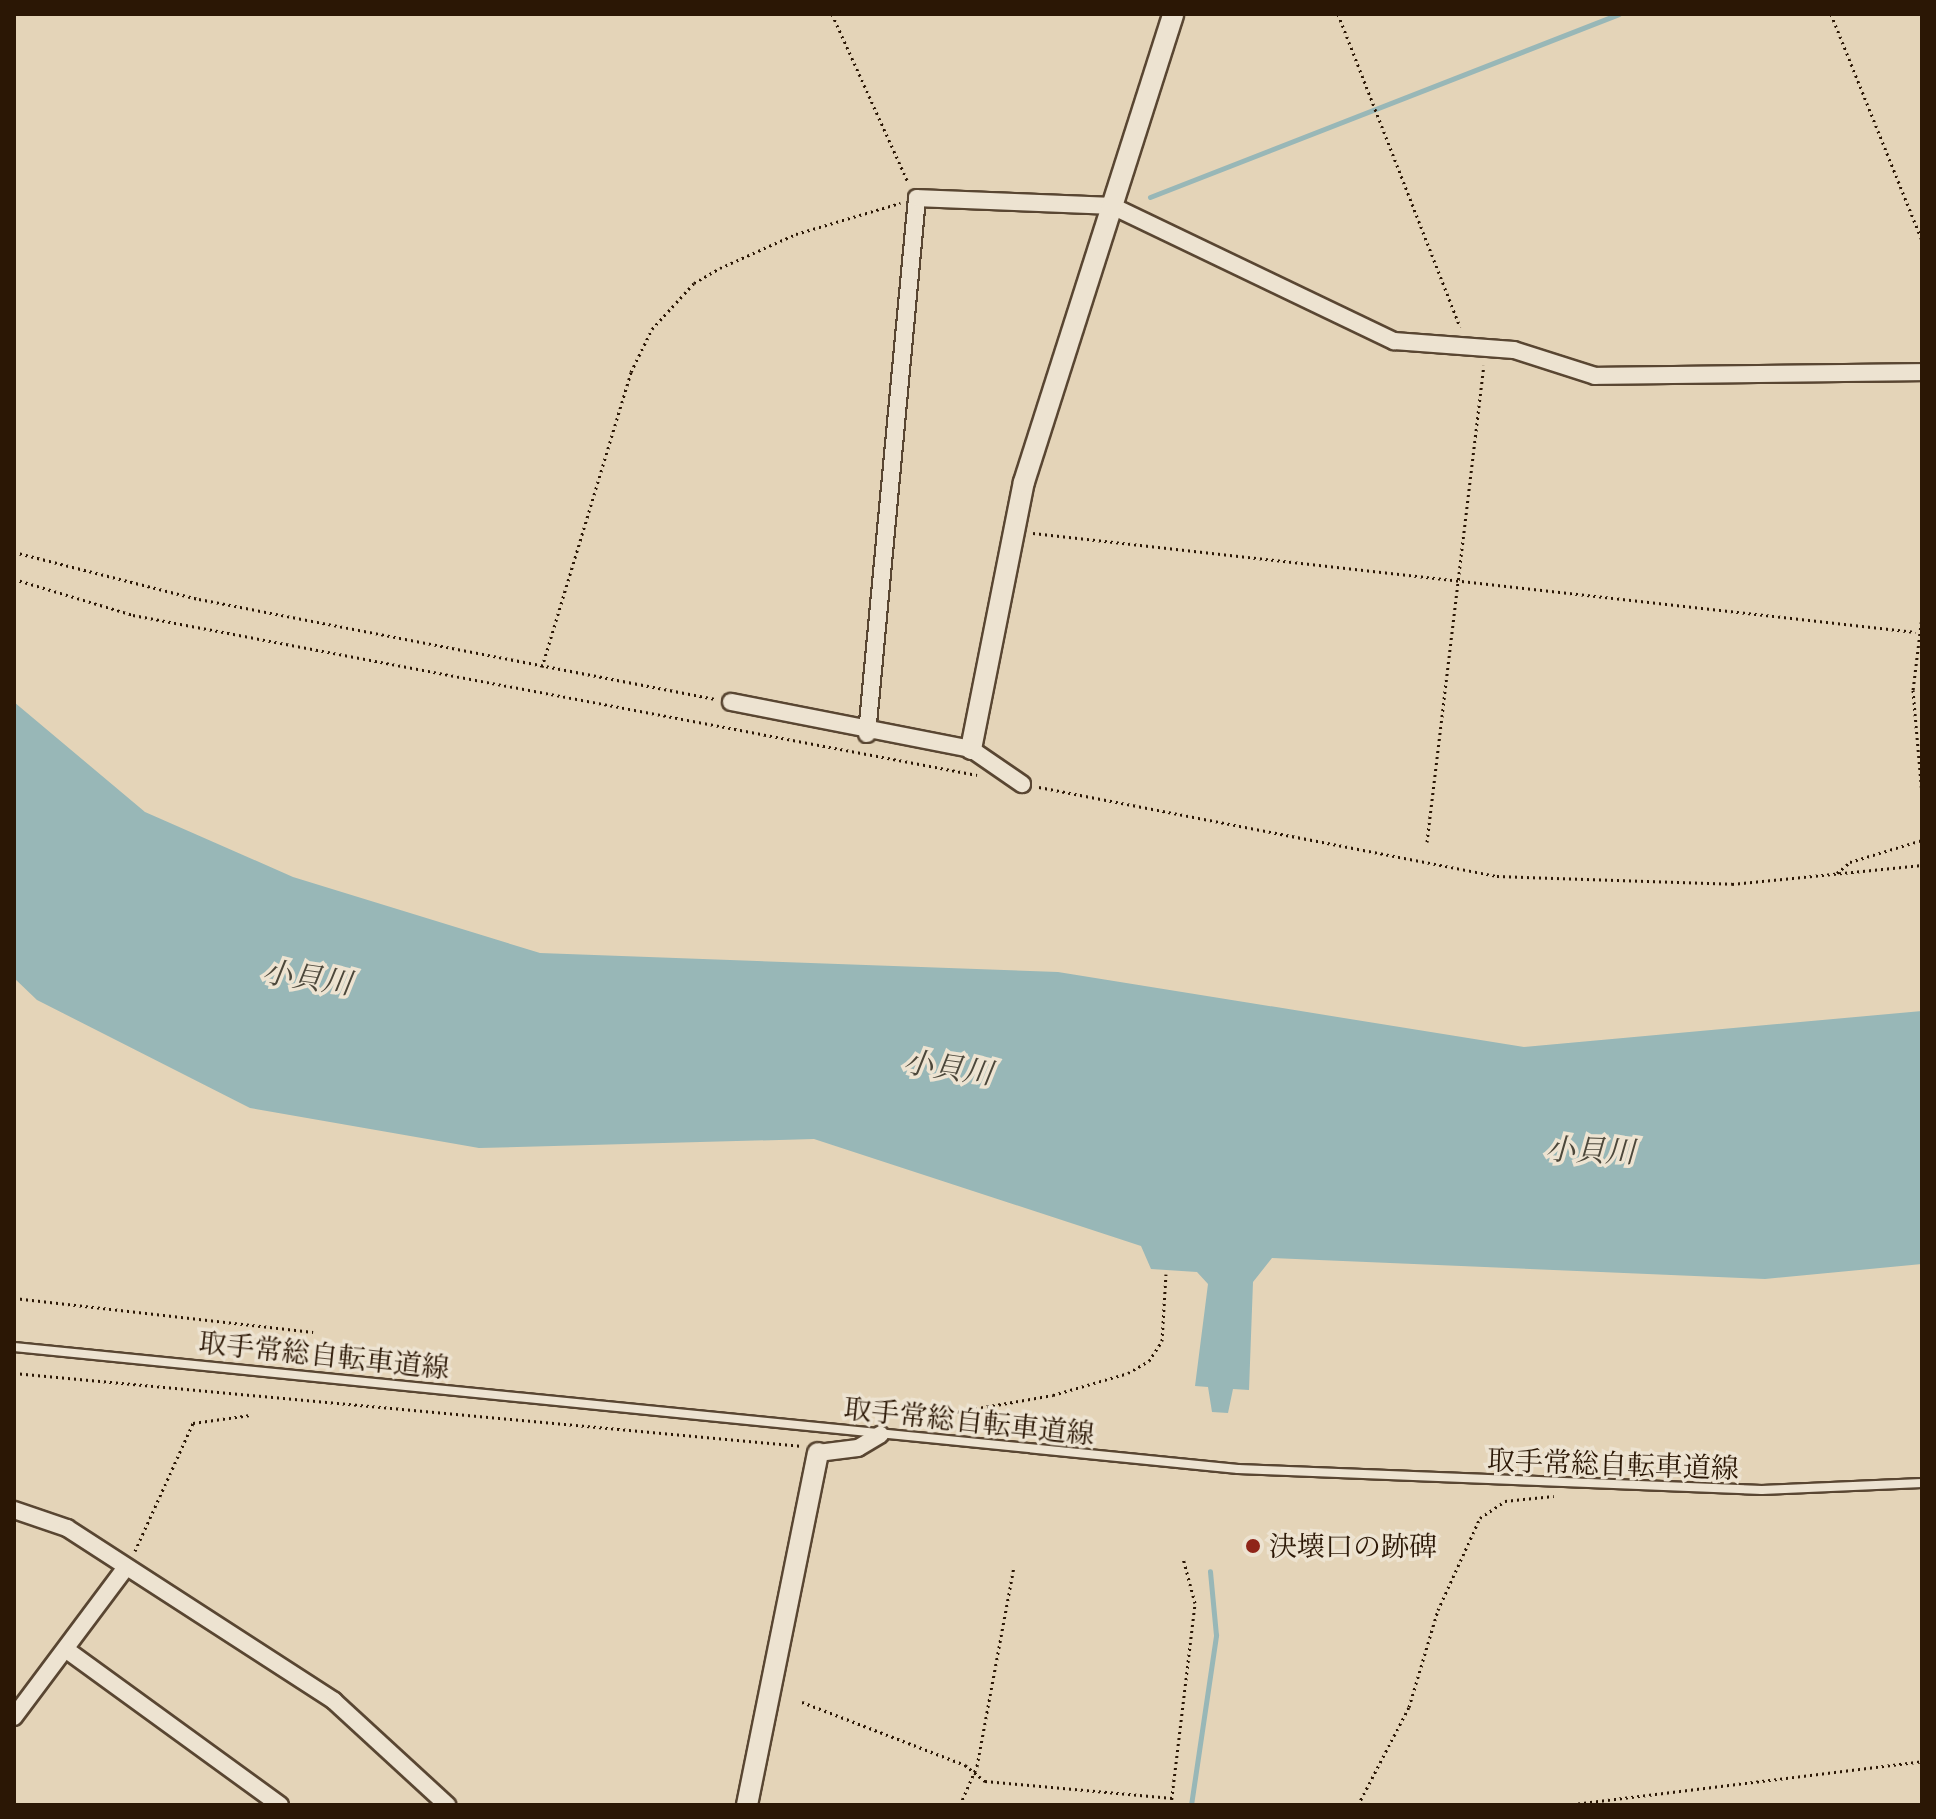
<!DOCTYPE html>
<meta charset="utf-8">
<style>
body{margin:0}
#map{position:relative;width:1936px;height:1819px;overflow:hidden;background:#e4d4b8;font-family:"Libre Caslon Text","Noto Serif JP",serif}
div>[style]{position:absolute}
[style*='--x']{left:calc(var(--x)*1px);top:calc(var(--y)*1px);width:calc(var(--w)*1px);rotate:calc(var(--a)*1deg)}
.water>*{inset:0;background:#98b7b7}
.stream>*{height:5px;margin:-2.5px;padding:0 2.5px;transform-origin:2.5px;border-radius:2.5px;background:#98b7b7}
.path>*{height:3px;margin-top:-1.5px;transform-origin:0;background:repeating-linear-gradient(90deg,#2b1705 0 2px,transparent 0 6px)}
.roads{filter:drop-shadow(2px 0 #594632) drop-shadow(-2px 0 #594632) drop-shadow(0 2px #594632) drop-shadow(0 -2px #594632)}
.service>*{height:8px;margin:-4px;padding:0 4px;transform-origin:4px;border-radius:4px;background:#ede3d1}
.minor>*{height:16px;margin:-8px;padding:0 8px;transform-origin:8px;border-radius:8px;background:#ede3d1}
.tertiary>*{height:20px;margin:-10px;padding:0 10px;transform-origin:10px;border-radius:10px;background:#ede3d1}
.dots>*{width:22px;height:22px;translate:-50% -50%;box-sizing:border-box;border:4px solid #ede3d1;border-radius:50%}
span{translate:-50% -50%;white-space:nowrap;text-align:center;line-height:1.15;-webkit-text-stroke:7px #ede3d1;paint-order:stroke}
.street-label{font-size:28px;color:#2b1705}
.poi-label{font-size:28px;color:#2b1705}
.left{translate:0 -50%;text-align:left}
.water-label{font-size:30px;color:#4c473a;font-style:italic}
.frame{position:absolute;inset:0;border:16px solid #2b1705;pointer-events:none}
</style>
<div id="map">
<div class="water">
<div style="clip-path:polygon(14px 702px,145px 812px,293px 877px,540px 953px,1058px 972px,1524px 1047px,1922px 1011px,1922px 1264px,1765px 1279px,1272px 1258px,1253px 1282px,1249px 1390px,1233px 1389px,1228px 1413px,1212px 1412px,1208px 1387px,1195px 1386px,1208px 1284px,1197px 1272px,1151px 1269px,1141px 1246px,814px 1139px,479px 1148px,250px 1108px,37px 1000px,14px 978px)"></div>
</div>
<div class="stream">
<div style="--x:1150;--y:197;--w:503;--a:-21.32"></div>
<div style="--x:1191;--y:1805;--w:172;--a:-81.6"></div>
<div style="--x:1216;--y:1635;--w:64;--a:-95.4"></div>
</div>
<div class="path">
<div style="--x:832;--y:14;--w:184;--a:65.7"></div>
<div style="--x:1338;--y:14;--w:336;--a:68.7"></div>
<div style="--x:1831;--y:14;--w:244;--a:68.1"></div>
<div style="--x:1033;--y:533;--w:888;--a:6.4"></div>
<div style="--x:14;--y:552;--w:191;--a:14.3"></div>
<div style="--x:199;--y:599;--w:526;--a:10.97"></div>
<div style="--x:14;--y:579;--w:124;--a:16.8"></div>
<div style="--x:133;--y:615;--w:859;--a:10.73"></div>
<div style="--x:1922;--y:616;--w:75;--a:96.9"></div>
<div style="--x:1913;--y:690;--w:106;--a:85.1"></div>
<div style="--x:542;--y:667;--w:308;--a:-73.2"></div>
<div style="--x:631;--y:372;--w:48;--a:-64"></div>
<div style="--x:652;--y:329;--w:62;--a:-47.6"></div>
<div style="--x:694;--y:283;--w:30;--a:-30"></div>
<div style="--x:720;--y:268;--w:83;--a:-24.1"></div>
<div style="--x:796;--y:234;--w:109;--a:-16.6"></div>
<div style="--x:1039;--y:787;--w:467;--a:11"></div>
<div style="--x:1497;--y:876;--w:235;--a:1.9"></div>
<div style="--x:1732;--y:884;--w:191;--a:-5.7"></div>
<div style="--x:1427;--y:842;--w:480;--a:-83.2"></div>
<div style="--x:1837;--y:873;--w:17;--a:-40"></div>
<div style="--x:1850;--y:862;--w:75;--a:-17"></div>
<div style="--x:14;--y:1298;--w:301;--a:6.5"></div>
<div style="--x:14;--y:1373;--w:792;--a:5.29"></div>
<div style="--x:904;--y:1421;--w:151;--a:-9.9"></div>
<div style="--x:1053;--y:1395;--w:78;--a:-16.3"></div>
<div style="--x:1128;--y:1373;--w:24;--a:-30"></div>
<div style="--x:1149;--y:1361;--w:24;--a:-57"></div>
<div style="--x:1162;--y:1341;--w:67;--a:-86.6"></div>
<div style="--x:135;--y:1551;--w:141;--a:-65.6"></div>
<div style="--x:193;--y:1423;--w:58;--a:-8"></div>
<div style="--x:802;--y:1702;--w:175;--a:21.1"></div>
<div style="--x:965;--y:1765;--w:26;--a:39"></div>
<div style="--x:985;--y:1781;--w:188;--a:5.2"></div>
<div style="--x:960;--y:1805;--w:43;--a:-66.4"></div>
<div style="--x:977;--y:1766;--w:202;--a:-79.5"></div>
<div style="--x:1171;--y:1805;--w:203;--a:-83.2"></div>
<div style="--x:1195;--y:1603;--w:47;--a:-104.9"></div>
<div style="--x:1358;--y:1805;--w:110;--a:-62.5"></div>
<div style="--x:1409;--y:1707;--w:101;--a:-73.4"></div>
<div style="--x:1438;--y:1610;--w:101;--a:-65.5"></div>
<div style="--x:1480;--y:1518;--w:30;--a:-34"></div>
<div style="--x:1505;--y:1501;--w:49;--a:-5.8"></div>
<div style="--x:1566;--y:1805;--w:359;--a:-7"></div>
</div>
<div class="roads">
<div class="service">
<div style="--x:14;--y:1347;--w:1230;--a:5.69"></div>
<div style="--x:1238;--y:1469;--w:524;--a:2.29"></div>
<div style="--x:1762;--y:1490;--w:160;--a:-2.5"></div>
</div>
<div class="minor">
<div style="--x:731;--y:702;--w:245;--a:11.1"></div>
<div style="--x:971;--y:749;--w:62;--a:34.5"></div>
<div style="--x:867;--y:734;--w:538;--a:-84.67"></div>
<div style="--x:917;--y:198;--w:195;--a:2.3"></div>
<div style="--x:1112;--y:206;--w:313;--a:25.6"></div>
<div style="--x:1394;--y:341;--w:120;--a:4.3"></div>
<div style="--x:1514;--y:350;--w:85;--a:17.8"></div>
<div style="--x:1595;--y:376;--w:327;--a:-0.7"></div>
<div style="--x:818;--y:1453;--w:40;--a:-7.1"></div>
<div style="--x:858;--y:1448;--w:26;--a:-31"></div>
<div style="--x:14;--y:1510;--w:56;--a:18.8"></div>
<div style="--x:67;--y:1528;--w:318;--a:32.9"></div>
<div style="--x:334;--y:1701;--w:154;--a:42.6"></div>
<div style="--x:68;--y:1651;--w:262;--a:36"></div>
<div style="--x:14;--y:1717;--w:184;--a:-53.2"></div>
</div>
<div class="tertiary">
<div style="--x:971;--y:749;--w:272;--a:-78.8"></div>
<div style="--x:1024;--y:482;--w:491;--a:-72.3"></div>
<div style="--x:747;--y:1805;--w:359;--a:-78.6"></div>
</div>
</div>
<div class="dots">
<div style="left:1253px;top:1546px;background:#8f2418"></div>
</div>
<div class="street-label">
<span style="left:324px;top:1355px;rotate:6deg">取手常総自転車道線</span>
<span style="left:969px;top:1421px;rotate:6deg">取手常総自転車道線</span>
<span style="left:1613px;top:1464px;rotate:2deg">取手常総自転車道線</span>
</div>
<div class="poi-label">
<span class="left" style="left:1269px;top:1546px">決壊口の跡碑</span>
</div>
<div class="water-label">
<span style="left:307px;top:978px;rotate:8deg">小貝川</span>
<span style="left:948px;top:1068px;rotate:8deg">小貝川</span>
<span style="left:1590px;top:1151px;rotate:2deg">小貝川</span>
</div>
<div class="frame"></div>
</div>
